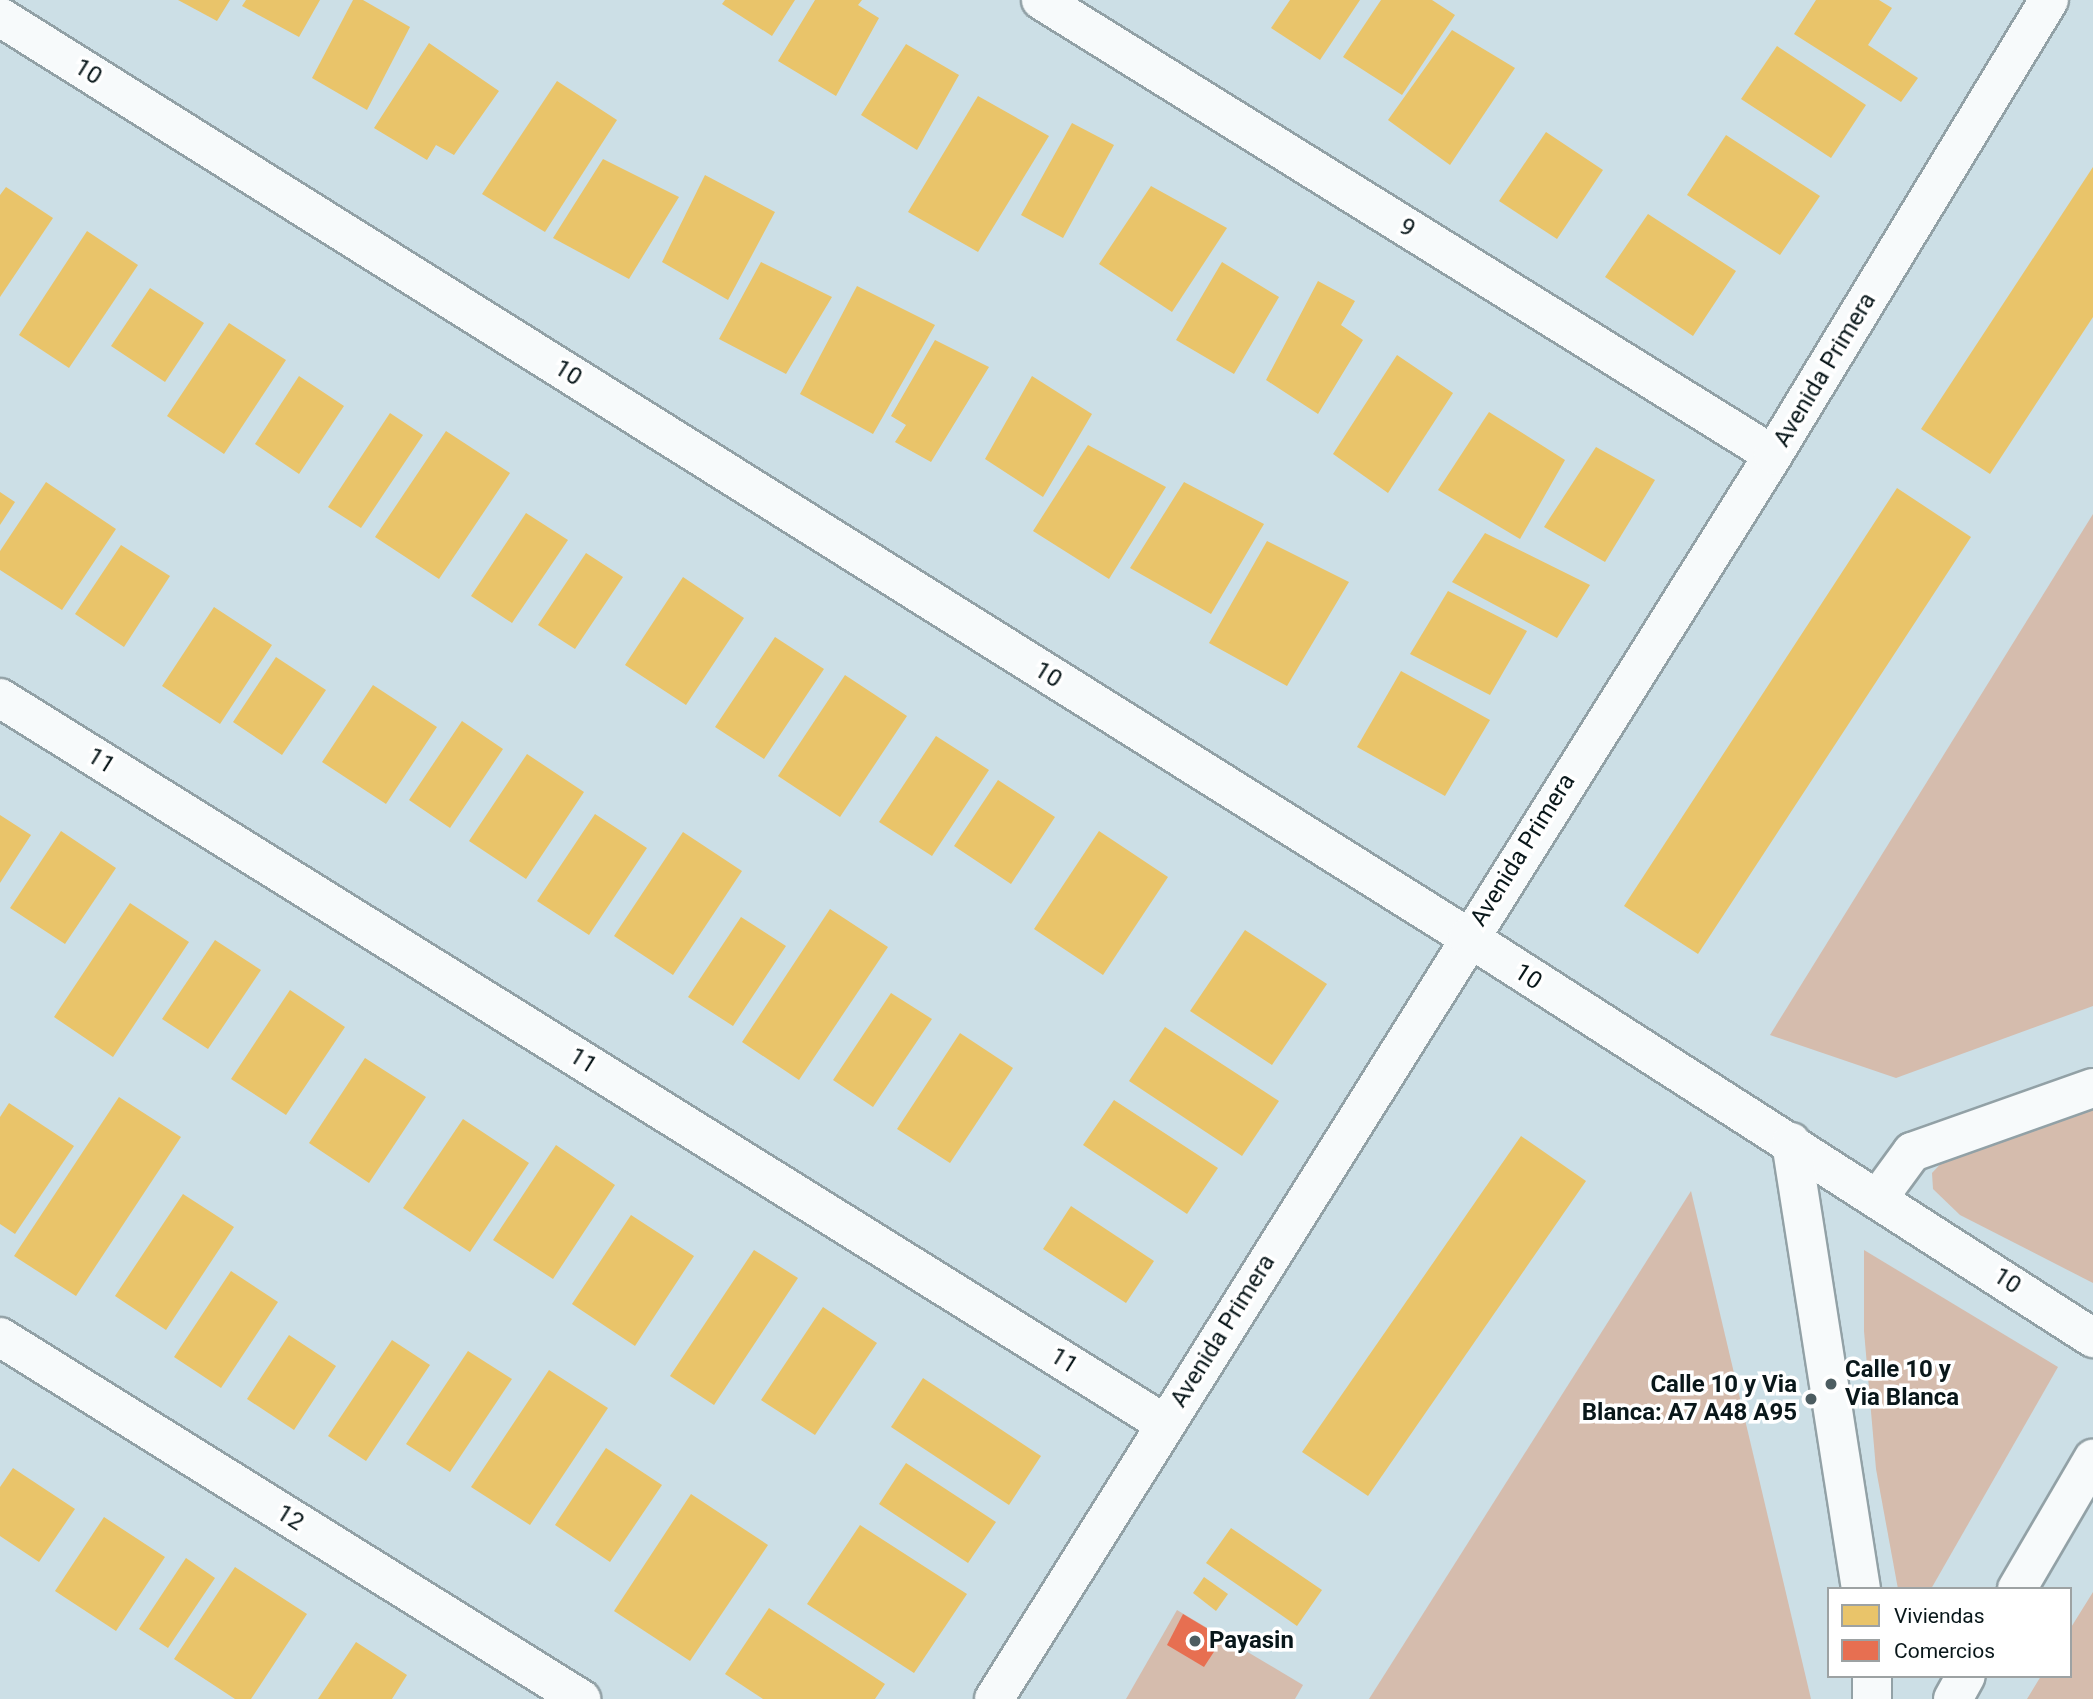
<!DOCTYPE html>
<style>
body{margin:0}
#map{position:relative;width:2093px;height:1699px;overflow:hidden;background:#ccdfe6;font-family:Roboto,sans-serif}
div>[style]{position:absolute}
[style*='--x']{left:calc(var(--x)*1px);top:calc(var(--y)*1px);width:calc(var(--w)*1px);rotate:calc(var(--a)*1deg)}
.green>*{inset:0;background:#d5bcad}
.homes>*{inset:0;background:#e9c46a}
.shops>*{inset:0;background:#e76f51}
.roads{filter:drop-shadow(2px 0 #92a1a6) drop-shadow(-2px 0 #92a1a6) drop-shadow(0 2px #92a1a6) drop-shadow(0 -2px #92a1a6)}
.street>*{height:38px;margin:-19px;padding:0 19px;transform-origin:19px;border-radius:19px;background:#f7fafb}
.secondary>*{height:38px;margin:-19px;padding:0 19px;transform-origin:19px;border-radius:19px;background:#f7fafb}
.primary>*{height:38px;margin:-19px;padding:0 19px;transform-origin:19px;border-radius:19px;background:#f7fafb}
.dots>*{width:19px;height:19px;translate:-50% -50%;box-sizing:border-box;border:4px solid #fff;border-radius:50%}
span{translate:-50% -50%;white-space:nowrap;text-align:center;line-height:1.15;-webkit-text-stroke:7px #fff;paint-order:stroke}
.street-label{font-size:24px;color:#09171a}
.poi-label{font-size:24px;color:#09171a;font-weight:700}
.left{translate:0 -50%;text-align:left}
.right{translate:-100% -50%;text-align:right}
.legend{position:absolute;left:1827px;top:1587px;width:245px;height:91px;box-sizing:border-box;background:#fff;border:2px solid #9da2a3;margin:0;padding:9px 12px;list-style:none;font-size:21px;color:#09171a}
.legend li{display:flex;align-items:center;gap:14px;height:35px}
.legend b{width:35px;border:2px solid #9da2a3}
</style>
<div id="map">
<div class="green">
<div style="clip-path:polygon(2093px 514px,2093px 1006px,1896px 1078px,1770px 1035px)"></div>
<div style="clip-path:polygon(2093px 1107px,2093px 1283px,1960px 1215px,1933px 1189px,1932px 1173px,1946px 1158px)"></div>
<div style="clip-path:polygon(1691px 1191px,1811px 1699px,1369px 1699px)"></div>
<div style="clip-path:polygon(1864px 1250px,2058px 1367px,1931px 1589px,1898px 1589px,1876px 1469px,1864px 1331px)"></div>
<div style="clip-path:polygon(2093px 1592px,2093px 1699px,2027px 1699px,2041px 1676px,2070px 1676px,2070px 1629px)"></div>
<div style="clip-path:polygon(1177px 1610px,1303px 1685px,1295px 1699px,1126px 1699px)"></div>
</div>
<div class="homes">
<div style="clip-path:polygon(178px 0,230px 0,217px 21px)"></div>
<div style="clip-path:polygon(246px 0,320px 0,299px 37px,242px 6px)"></div>
<div style="clip-path:polygon(353px 0,363px 0,410px 27px,367px 110px,312px 78px)"></div>
<div style="clip-path:polygon(725px 0,795px 0,772px 36px,722px 4px)"></div>
<div style="clip-path:polygon(815px 0,862px 0,858px 5px,879px 18px,836px 96px,778px 61px)"></div>
<div style="clip-path:polygon(1290px 0,1360px 0,1320px 60px,1271px 28px)"></div>
<div style="clip-path:polygon(1381px 0,1432px 0,1455px 15px,1402px 95px,1343px 57px)"></div>
<div style="clip-path:polygon(1816px 0,1879px 0,1892px 8px,1868px 45px,1918px 78px,1901px 102px,1794px 34px)"></div>
<div style="clip-path:polygon(1452px 30px,1515px 68px,1450px 165px,1388px 120px)"></div>
<div style="clip-path:polygon(429px 43px,499px 91px,454px 155px,436px 145px,427px 160px,374px 128px)"></div>
<div style="clip-path:polygon(906px 44px,959px 75px,917px 150px,861px 115px)"></div>
<div style="clip-path:polygon(1777px 46px,1866px 105px,1831px 158px,1741px 99px)"></div>
<div style="clip-path:polygon(557px 81px,617px 120px,545px 232px,482px 194px)"></div>
<div style="clip-path:polygon(978px 96px,1049px 136px,978px 252px,908px 212px)"></div>
<div style="clip-path:polygon(1072px 123px,1114px 145px,1063px 238px,1021px 215px)"></div>
<div style="clip-path:polygon(1546px 132px,1603px 170px,1557px 239px,1499px 201px)"></div>
<div style="clip-path:polygon(1726px 135px,1820px 196px,1780px 255px,1687px 195px)"></div>
<div style="clip-path:polygon(603px 159px,679px 197px,629px 279px,553px 238px)"></div>
<div style="clip-path:polygon(2093px 167px,2093px 317px,1990px 474px,1921px 429px)"></div>
<div style="clip-path:polygon(705px 175px,775px 212px,728px 300px,662px 262px)"></div>
<div style="clip-path:polygon(1151px 186px,1227px 228px,1172px 312px,1099px 264px)"></div>
<div style="clip-path:polygon(6px 187px,53px 218px,0 297px,0 195px)"></div>
<div style="clip-path:polygon(1648px 214px,1736px 271px,1693px 336px,1605px 277px)"></div>
<div style="clip-path:polygon(87px 231px,138px 265px,69px 368px,19px 335px)"></div>
<div style="clip-path:polygon(761px 262px,832px 297px,786px 374px,719px 339px)"></div>
<div style="clip-path:polygon(1222px 262px,1279px 297px,1234px 374px,1176px 340px)"></div>
<div style="clip-path:polygon(1318px 281px,1355px 301px,1341px 325px,1363px 340px,1318px 414px,1266px 380px)"></div>
<div style="clip-path:polygon(857px 286px,935px 325px,873px 434px,800px 394px)"></div>
<div style="clip-path:polygon(150px 288px,204px 323px,165px 382px,111px 346px)"></div>
<div style="clip-path:polygon(229px 323px,286px 360px,224px 454px,167px 416px)"></div>
<div style="clip-path:polygon(935px 340px,989px 367px,931px 462px,895px 442px,906px 425px,891px 416px)"></div>
<div style="clip-path:polygon(1397px 355px,1453px 393px,1388px 493px,1333px 454px)"></div>
<div style="clip-path:polygon(299px 376px,344px 406px,299px 474px,255px 444px)"></div>
<div style="clip-path:polygon(1032px 376px,1092px 414px,1043px 497px,985px 459px)"></div>
<div style="clip-path:polygon(1489px 412px,1565px 460px,1520px 539px,1438px 490px)"></div>
<div style="clip-path:polygon(390px 413px,423px 435px,361px 528px,328px 507px)"></div>
<div style="clip-path:polygon(446px 431px,510px 473px,439px 579px,375px 537px)"></div>
<div style="clip-path:polygon(1088px 445px,1166px 487px,1109px 579px,1033px 531px)"></div>
<div style="clip-path:polygon(1596px 447px,1655px 480px,1605px 562px,1544px 527px)"></div>
<div style="clip-path:polygon(46px 482px,116px 529px,62px 610px,0 570px,0 551px)"></div>
<div style="clip-path:polygon(1184px 482px,1264px 524px,1211px 614px,1130px 568px)"></div>
<div style="clip-path:polygon(1897px 488px,1971px 537px,1698px 954px,1624px 906px)"></div>
<div style="clip-path:polygon(0 492px,15px 502px,0 525px)"></div>
<div style="clip-path:polygon(526px 513px,568px 540px,512px 623px,471px 596px)"></div>
<div style="clip-path:polygon(1485px 533px,1590px 585px,1557px 638px,1452px 582px)"></div>
<div style="clip-path:polygon(1267px 541px,1349px 582px,1287px 686px,1209px 643px)"></div>
<div style="clip-path:polygon(121px 545px,170px 576px,124px 647px,75px 614px)"></div>
<div style="clip-path:polygon(586px 553px,623px 577px,575px 649px,538px 625px)"></div>
<div style="clip-path:polygon(683px 577px,744px 618px,686px 705px,625px 665px)"></div>
<div style="clip-path:polygon(1448px 591px,1527px 631px,1490px 695px,1410px 654px)"></div>
<div style="clip-path:polygon(214px 607px,272px 645px,220px 724px,162px 686px)"></div>
<div style="clip-path:polygon(775px 637px,824px 669px,764px 759px,715px 727px)"></div>
<div style="clip-path:polygon(276px 657px,326px 690px,282px 755px,233px 722px)"></div>
<div style="clip-path:polygon(1401px 671px,1490px 720px,1445px 796px,1357px 747px)"></div>
<div style="clip-path:polygon(845px 675px,907px 716px,840px 817px,778px 776px)"></div>
<div style="clip-path:polygon(373px 685px,437px 727px,386px 804px,322px 762px)"></div>
<div style="clip-path:polygon(462px 721px,503px 749px,450px 828px,409px 800px)"></div>
<div style="clip-path:polygon(936px 736px,989px 770px,932px 856px,879px 822px)"></div>
<div style="clip-path:polygon(527px 754px,584px 792px,526px 879px,469px 841px)"></div>
<div style="clip-path:polygon(998px 780px,1055px 817px,1011px 884px,954px 846px)"></div>
<div style="clip-path:polygon(595px 814px,647px 848px,589px 935px,537px 901px)"></div>
<div style="clip-path:polygon(0 815px,31px 835px,0 883px)"></div>
<div style="clip-path:polygon(61px 831px,116px 868px,65px 944px,10px 908px)"></div>
<div style="clip-path:polygon(1099px 831px,1168px 877px,1103px 975px,1034px 929px)"></div>
<div style="clip-path:polygon(683px 832px,742px 871px,673px 975px,614px 936px)"></div>
<div style="clip-path:polygon(130px 903px,189px 942px,113px 1057px,54px 1017px)"></div>
<div style="clip-path:polygon(830px 909px,888px 947px,799px 1080px,742px 1042px)"></div>
<div style="clip-path:polygon(741px 917px,786px 946px,733px 1026px,688px 997px)"></div>
<div style="clip-path:polygon(1245px 930px,1327px 984px,1272px 1065px,1190px 1011px)"></div>
<div style="clip-path:polygon(215px 940px,261px 970px,208px 1049px,162px 1019px)"></div>
<div style="clip-path:polygon(290px 990px,345px 1027px,286px 1115px,231px 1079px)"></div>
<div style="clip-path:polygon(891px 993px,932px 1019px,873px 1107px,833px 1080px)"></div>
<div style="clip-path:polygon(1165px 1027px,1279px 1101px,1242px 1156px,1129px 1081px)"></div>
<div style="clip-path:polygon(960px 1033px,1013px 1068px,950px 1163px,897px 1129px)"></div>
<div style="clip-path:polygon(365px 1058px,426px 1097px,369px 1183px,309px 1143px)"></div>
<div style="clip-path:polygon(119px 1097px,181px 1137px,76px 1296px,14px 1256px)"></div>
<div style="clip-path:polygon(1114px 1100px,1218px 1168px,1187px 1214px,1083px 1145px)"></div>
<div style="clip-path:polygon(9px 1103px,74px 1146px,15px 1234px,0 1224px,0 1117px)"></div>
<div style="clip-path:polygon(463px 1119px,529px 1163px,470px 1252px,403px 1208px)"></div>
<div style="clip-path:polygon(1521px 1136px,1586px 1181px,1368px 1496px,1302px 1452px)"></div>
<div style="clip-path:polygon(556px 1145px,615px 1185px,553px 1279px,493px 1240px)"></div>
<div style="clip-path:polygon(183px 1194px,234px 1227px,166px 1330px,115px 1296px)"></div>
<div style="clip-path:polygon(1071px 1206px,1154px 1261px,1126px 1303px,1043px 1249px)"></div>
<div style="clip-path:polygon(631px 1215px,694px 1256px,635px 1346px,572px 1304px)"></div>
<div style="clip-path:polygon(754px 1250px,798px 1278px,714px 1405px,670px 1376px)"></div>
<div style="clip-path:polygon(231px 1271px,278px 1302px,221px 1388px,174px 1357px)"></div>
<div style="clip-path:polygon(823px 1307px,877px 1343px,815px 1435px,761px 1400px)"></div>
<div style="clip-path:polygon(289px 1335px,336px 1366px,294px 1430px,247px 1399px)"></div>
<div style="clip-path:polygon(392px 1340px,430px 1365px,366px 1461px,328px 1436px)"></div>
<div style="clip-path:polygon(468px 1351px,512px 1379px,450px 1472px,406px 1444px)"></div>
<div style="clip-path:polygon(549px 1370px,608px 1408px,530px 1525px,471px 1487px)"></div>
<div style="clip-path:polygon(923px 1378px,1041px 1456px,1009px 1505px,891px 1427px)"></div>
<div style="clip-path:polygon(606px 1448px,662px 1485px,610px 1562px,555px 1525px)"></div>
<div style="clip-path:polygon(906px 1463px,996px 1522px,968px 1563px,879px 1504px)"></div>
<div style="clip-path:polygon(13px 1468px,75px 1509px,39px 1562px,0 1536px,0 1487px)"></div>
<div style="clip-path:polygon(691px 1494px,768px 1545px,690px 1661px,614px 1611px)"></div>
<div style="clip-path:polygon(104px 1517px,165px 1557px,116px 1631px,55px 1591px)"></div>
<div style="clip-path:polygon(860px 1525px,967px 1594px,914px 1673px,807px 1604px)"></div>
<div style="clip-path:polygon(1231px 1528px,1322px 1590px,1297px 1626px,1206px 1563px)"></div>
<div style="clip-path:polygon(186px 1558px,215px 1578px,168px 1648px,139px 1629px)"></div>
<div style="clip-path:polygon(235px 1567px,307px 1614px,251px 1699px,235px 1699px,174px 1659px)"></div>
<div style="clip-path:polygon(1204px 1577px,1228px 1594px,1216px 1611px,1193px 1593px)"></div>
<div style="clip-path:polygon(769px 1608px,885px 1684px,875px 1699px,763px 1699px,725px 1674px)"></div>
<div style="clip-path:polygon(356px 1642px,407px 1675px,392px 1699px,318px 1699px)"></div>
</div>
<div class="shops">
<div style="clip-path:polygon(1183px 1614px,1223px 1638px,1204px 1667px,1167px 1645px)"></div>
</div>
<div class="roads">
<div class="street">
<div style="--x:1041;--y:0;--w:862;--a:31.86"></div>
<div style="--x:0;--y:698;--w:1373;--a:31.93"></div>
<div style="--x:0;--y:1337;--w:685;--a:31.93"></div>
<div style="--x:994;--y:1699;--w:1468;--a:-57.94"></div>
<div style="--x:1773;--y:455;--w:532;--a:-58.76"></div>
</div>
<div class="secondary">
<div style="--x:0;--y:17;--w:1732;--a:32.08"></div>
<div style="--x:1468;--y:937;--w:743;--a:32.68"></div>
</div>
<div class="primary">
<div style="--x:1791;--y:1142;--w:452;--a:81.1"></div>
<div style="--x:1879;--y:1197;--w:56;--a:-53.7"></div>
<div style="--x:1912;--y:1152;--w:192;--a:-19.5"></div>
<div style="--x:2017;--y:1589;--w:151;--a:-59.7"></div>
<div style="--x:1872;--y:1699;--w:23;--a:-90"></div>
<div style="--x:1953;--y:1699;--w:26;--a:-61"></div>
</div>
</div>
<div class="dots">
<div style="left:1831px;top:1384px;background:#4d5d61"></div>
<div style="left:1811px;top:1399px;background:#4d5d61"></div>
<div style="left:1195px;top:1641px;background:#4d5d61"></div>
</div>
<div class="street-label">
<span style="left:88px;top:72px;rotate:32deg">10</span>
<span style="left:1407px;top:228px;rotate:32deg">9</span>
<span style="left:1825px;top:370px;rotate:-59deg">Avenida Primera</span>
<span style="left:568px;top:373px;rotate:32deg">10</span>
<span style="left:1048px;top:675px;rotate:32deg">10</span>
<span style="left:101px;top:761px;rotate:32deg">11</span>
<span style="left:1523px;top:850px;rotate:-58deg">Avenida Primera</span>
<span style="left:1528px;top:977px;rotate:33deg">10</span>
<span style="left:583px;top:1061px;rotate:32deg">11</span>
<span style="left:2007px;top:1281px;rotate:33deg">10</span>
<span style="left:1223px;top:1331px;rotate:-58deg">Avenida Primera</span>
<span style="left:1064px;top:1361px;rotate:32deg">11</span>
<span style="left:290px;top:1518px;rotate:32deg">12</span>
</div>
<div class="poi-label">
<span class="left" style="left:1845px;top:1384px">Calle 10 y<br>Via Blanca</span>
<span class="right" style="left:1797px;top:1399px">Calle 10 y Via<br>Blanca: A7 A48 A95</span>
<span class="left" style="left:1209px;top:1641px">Payasin</span>
</div>
<ul class="legend">
<li><b style="height:19px;background:#e9c46a"></b>Viviendas</li>
<li><b style="height:19px;background:#e76f51"></b>Comercios</li>
</ul>
</div>
